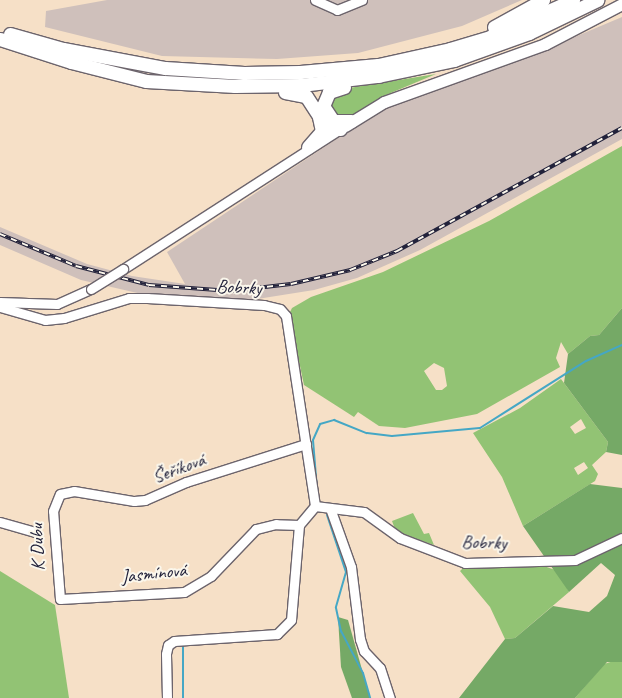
<!DOCTYPE html>
<meta charset="utf-8">
<style>
body{margin:0}
#map{position:relative;width:622px;height:698px;overflow:hidden;background:#f6e0c7;font-family:Caveat,sans-serif}
div>[style]{position:absolute}
.industrial>*{inset:0;background:#cfc0bb}
.green>*{inset:0;background:#92c374}
.forest>*{inset:0;background:#75a966}
.stream>*{height:2px;margin:-1px;padding:0 1px;transform-origin:1px;border-radius:1px;background:#45a7c5}
.roads{filter:drop-shadow(1px 0 #6c646c) drop-shadow(-1px 0 #6c646c) drop-shadow(0 1px #6c646c) drop-shadow(0 -1px #6c646c)}
.minor>*{height:9px;margin:-4.5px;padding:0 4.5px;transform-origin:4.5px;border-radius:4.5px;background:#fff}
.major>*{height:11px;margin:-5.5px;padding:0 5.5px;transform-origin:5.5px;border-radius:5.5px;background:#fff}
.highway>*{height:13px;margin:-6.5px;padding:0 6.5px;transform-origin:6.5px;border-radius:6.5px;background:#fff}
.rail>*{height:3.5px;margin-top:-1.75px;transform-origin:0;background:repeating-linear-gradient(90deg,#fbf7ec 0 6px,#22223b 0 12px);box-sizing:border-box;border-block:1px solid #22223b}
.bridges{filter:drop-shadow(1px 0 #6c646c) drop-shadow(-1px 0 #6c646c) drop-shadow(0 1px #6c646c) drop-shadow(0 -1px #6c646c)}
.minor-bridge>*{height:9px;margin:-4.5px;padding:0 4.5px;transform-origin:4.5px;border-radius:4.5px;background:#fff}
span{translate:-50% -50%;white-space:nowrap;text-align:center;line-height:1.15;-webkit-text-stroke:4px #fbf7ec;paint-order:stroke}
.street-label{font-size:19px;color:#22223b}
</style>
<div id="map">
<div class="industrial">
<i style="clip-path:polygon(107px 0,522px 0,462px 26px,358px 53px,277px 59px,162px 56px,45px 27px,46px 11px)"></i>
<i style="clip-path:polygon(622px 17px,622px 139px,420px 250px,357px 278px,314px 290px,250px 300px,159px 298px,81px 280px,0 245px,0 227px,87px 264px,132px 276px,185px 284px,167px 252px,383px 108px,525px 58px)"></i>
</div>
<div class="green">
<i style="clip-path:polygon(436px 74px,386px 95px,348px 118px,332px 116px,329px 98px,343px 89px)"></i>
<i style="clip-path:polygon(evenodd,622px 146px,622px 308px,599px 335px,590px 336px,568px 354px,561px 342px,556px 358px,560px 367px,477px 414px,405px 428px,379px 426px,358px 412px,354px 417px,304px 385px,289px 314px,292px 308px,311px 297px,383px 272px,489px 221px,622px 146px,434px 363px,444px 368px,447px 386px,442px 390px,436px 390px,424px 371px,434px 363px)"></i>
<i style="clip-path:polygon(evenodd,561px 379px,608px 442px,606px 452px,592px 465px,598px 474px,595px 481px,523px 526px,502px 477px,473px 433px,520px 408px,561px 379px,581px 419px,586px 428px,575px 434px,570px 427px,581px 419px,561px 379px,584px 462px,588px 468px,578px 475px,574px 468px,584px 462px)"></i>
<i style="clip-path:polygon(413px 513px,424px 534px,429px 533px,434px 545px,396px 532px,392px 521px)"></i>
<i style="clip-path:polygon(541px 565px,558px 571px,569px 592px,515px 638px,505px 639px,490px 607px,460px 571px,463px 568px)"></i>
<i style="clip-path:polygon(0 571px,55px 605px,69px 698px,0 698px)"></i>
<i style="clip-path:polygon(617px 660px,622px 662px,622px 698px,575px 698px,604px 664px)"></i>
</div>
<div class="forest">
<i style="clip-path:polygon(622px 308px,622px 455px,606px 452px,608px 442px,564px 383px,568px 354px,590px 336px,599px 335px)"></i>
<i style="clip-path:polygon(590px 484px,622px 488px,622px 662px,607px 662px,575px 698px,459px 698px,505px 639px,515px 638px,553px 606px,589px 612px,607px 596px,615px 575px,601px 563px,569px 592px,523px 526px)"></i>
<i style="clip-path:polygon(338px 617px,348px 620px,370px 698px,352px 698px,341px 667px)"></i>
</div>
<div class="stream">
<i style="left:317px;top:489px;width:49px;rotate:-94.7deg"></i>
<i style="left:313px;top:440px;width:17px;rotate:-66deg"></i>
<i style="left:320px;top:424px;width:15px;rotate:-16deg"></i>
<i style="left:334px;top:420px;width:35px;rotate:22deg"></i>
<i style="left:367px;top:433px;width:25px;rotate:7deg"></i>
<i style="left:392px;top:436px;width:88px;rotate:-5.2deg"></i>
<i style="left:480px;top:428px;width:125px;rotate:-32.3deg"></i>
<i style="left:586px;top:361px;width:39px;rotate:-24deg"></i>
<i style="left:327px;top:515px;width:60px;rotate:71.6deg"></i>
<i style="left:346px;top:572px;width:37px;rotate:106deg"></i>
<i style="left:336px;top:608px;width:24px;rotate:78deg"></i>
<i style="left:341px;top:631px;width:47px;rotate:62.4deg"></i>
<i style="left:363px;top:673px;width:26px;rotate:74deg"></i>
<i style="left:183px;top:644px;width:54px;rotate:90deg"></i>
</div>
<div class="roads">
<div class="minor">
<i style="left:315px;top:0;width:24px;rotate:24deg"></i>
<i style="left:337px;top:10px;width:27px;rotate:-22deg"></i>
<i style="left:123px;top:269px;width:258px;rotate:-32.8deg"></i>
<i style="left:0;top:302px;width:57px;rotate:2deg"></i>
<i style="left:57px;top:304px;width:37px;rotate:-24deg"></i>
<i style="left:0;top:307px;width:47px;rotate:16.1deg"></i>
<i style="left:45px;top:320px;width:19px;rotate:-6deg"></i>
<i style="left:64px;top:318px;width:68px;rotate:-17.1deg"></i>
<i style="left:129px;top:298px;width:18px"></i>
<i style="left:147px;top:298px;width:117px;rotate:3.4deg"></i>
<i style="left:264px;top:305px;width:16px;rotate:14deg"></i>
<i style="left:280px;top:309px;width:9px;rotate:49deg"></i>
<i style="left:286px;top:316px;width:192px;rotate:81.3deg"></i>
<i style="left:315px;top:506px;width:25px;rotate:130deg"></i>
<i style="left:299px;top:525px;width:95px;rotate:94.8deg"></i>
<i style="left:291px;top:620px;width:20px;rotate:135deg"></i>
<i style="left:277px;top:634px;width:103px;rotate:176.1deg"></i>
<i style="left:174px;top:641px;width:7px;rotate:146deg"></i>
<i style="left:168px;top:645px;width:9px;rotate:103deg"></i>
<i style="left:166px;top:654px;width:44px;rotate:88.7deg"></i>
<i style="left:315px;top:506px;width:49px;rotate:7deg"></i>
<i style="left:364px;top:512px;width:44px;rotate:35.8deg"></i>
<i style="left:400px;top:538px;width:70px;rotate:21deg"></i>
<i style="left:465px;top:563px;width:110px;rotate:-1.6deg"></i>
<i style="left:575px;top:560px;width:52px;rotate:-25.1deg"></i>
<i style="left:330px;top:508px;width:63px;rotate:70.4deg"></i>
<i style="left:351px;top:567px;width:73px;rotate:82.9deg"></i>
<i style="left:360px;top:639px;width:13px;rotate:72deg"></i>
<i style="left:364px;top:651px;width:23px;rotate:47deg"></i>
<i style="left:380px;top:668px;width:32px;rotate:72deg"></i>
<i style="left:0;top:522px;width:37px;rotate:16deg"></i>
<i style="left:299px;top:525px;width:23px;rotate:-178deg"></i>
<i style="left:276px;top:524px;width:21px;rotate:166deg"></i>
<i style="left:256px;top:529px;width:65px;rotate:133.8deg"></i>
<i style="left:211px;top:576px;width:31px;rotate:149deg"></i>
<i style="left:184px;top:592px;width:124px;rotate:176.8deg"></i>
<i style="left:60px;top:599px;width:88px;rotate:-94.5deg"></i>
<i style="left:53px;top:511px;width:18px;rotate:-68deg"></i>
<i style="left:60px;top:494px;width:14px;rotate:-12deg"></i>
<i style="left:74px;top:491px;width:61px;rotate:9.5deg"></i>
<i style="left:134px;top:501px;width:11px;rotate:-5deg"></i>
<i style="left:145px;top:500px;width:45px;rotate:-23.7deg"></i>
<i style="left:186px;top:482px;width:126px;rotate:-17.6deg"></i>
</div>
<div class="major">
<i style="left:345px;top:126px;width:46px;rotate:-31.6deg"></i>
<i style="left:384px;top:102px;width:171px;rotate:-19.8deg"></i>
<i style="left:545px;top:44px;width:87px;rotate:-27.5deg"></i>
</div>
<div class="highway">
<i style="left:494px;top:27px;width:56px;rotate:-28.9deg"></i>
<i style="left:10px;top:34px;width:55px;rotate:15.8deg"></i>
<i style="left:63px;top:49px;width:104px;rotate:10.6deg"></i>
<i style="left:165px;top:68px;width:79px;rotate:3.6deg"></i>
<i style="left:244px;top:73px;width:56px;rotate:-1deg"></i>
<i style="left:300px;top:72px;width:78px;rotate:-5.1deg"></i>
<i style="left:378px;top:65px;width:74px;rotate:-12.5deg"></i>
<i style="left:450px;top:49px;width:42px;rotate:-16.7deg"></i>
<i style="left:490px;top:37px;width:91px;rotate:-24deg"></i>
<i style="left:0;top:39px;width:75px;rotate:17.9deg"></i>
<i style="left:71px;top:62px;width:77px;rotate:14.2deg"></i>
<i style="left:146px;top:81px;width:89px;rotate:3.2deg"></i>
<i style="left:235px;top:86px;width:66px;rotate:-0.9deg"></i>
<i style="left:301px;top:85px;width:78px;rotate:-6.7deg"></i>
<i style="left:378px;top:76px;width:78px;rotate:-11.9deg"></i>
<i style="left:454px;top:60px;width:80px;rotate:-19.8deg"></i>
<i style="left:529px;top:33px;width:76px;rotate:-25.9deg"></i>
<i style="left:344px;top:87px;width:16px;rotate:162deg"></i>
<i style="left:329px;top:92px;width:15px;rotate:113deg"></i>
<i style="left:323px;top:106px;width:18px;rotate:56deg"></i>
<i style="left:333px;top:121px;width:18px"></i>
<i style="left:285px;top:92px;width:21px;rotate:11deg"></i>
<i style="left:306px;top:96px;width:33px;rotate:57deg"></i>
<i style="left:324px;top:124px;width:17px;rotate:17deg"></i>
<i style="left:308px;top:147px;width:21px;rotate:-49deg"></i>
<i style="left:322px;top:131px;width:14px;rotate:-102deg"></i>
</div>
</div>
<div class="rail">
<i style="left:0;top:234px;width:82px;rotate:22.8deg"></i>
<i style="left:76px;top:266px;width:75px;rotate:14.6deg"></i>
<i style="left:149px;top:285px;width:82px;rotate:4.2deg"></i>
<i style="left:231px;top:291px;width:60px;rotate:-6.7deg"></i>
<i style="left:291px;top:284px;width:61px;rotate:-13.3deg"></i>
<i style="left:350px;top:270px;width:51px;rotate:-22deg"></i>
<i style="left:397px;top:251px;width:256px;rotate:-28.7deg"></i>
</div>
<div class="bridges">
<div class="minor-bridge">
<i style="left:91px;top:289px;width:38px;rotate:-32deg"></i>
</div>
</div>
<div class="street-label">
<span style="left:239px;top:288px;rotate:3deg">Bobrky</span>
<span style="left:179px;top:469px;rotate:-20deg">Šeříková</span>
<span style="left:484px;top:543px;rotate:2deg">Bobrky</span>
<span style="left:38px;top:547px;rotate:-92deg">K Dubu</span>
<span style="left:154px;top:574px;rotate:-6deg">Jasmínová</span>
</div>
</div>
